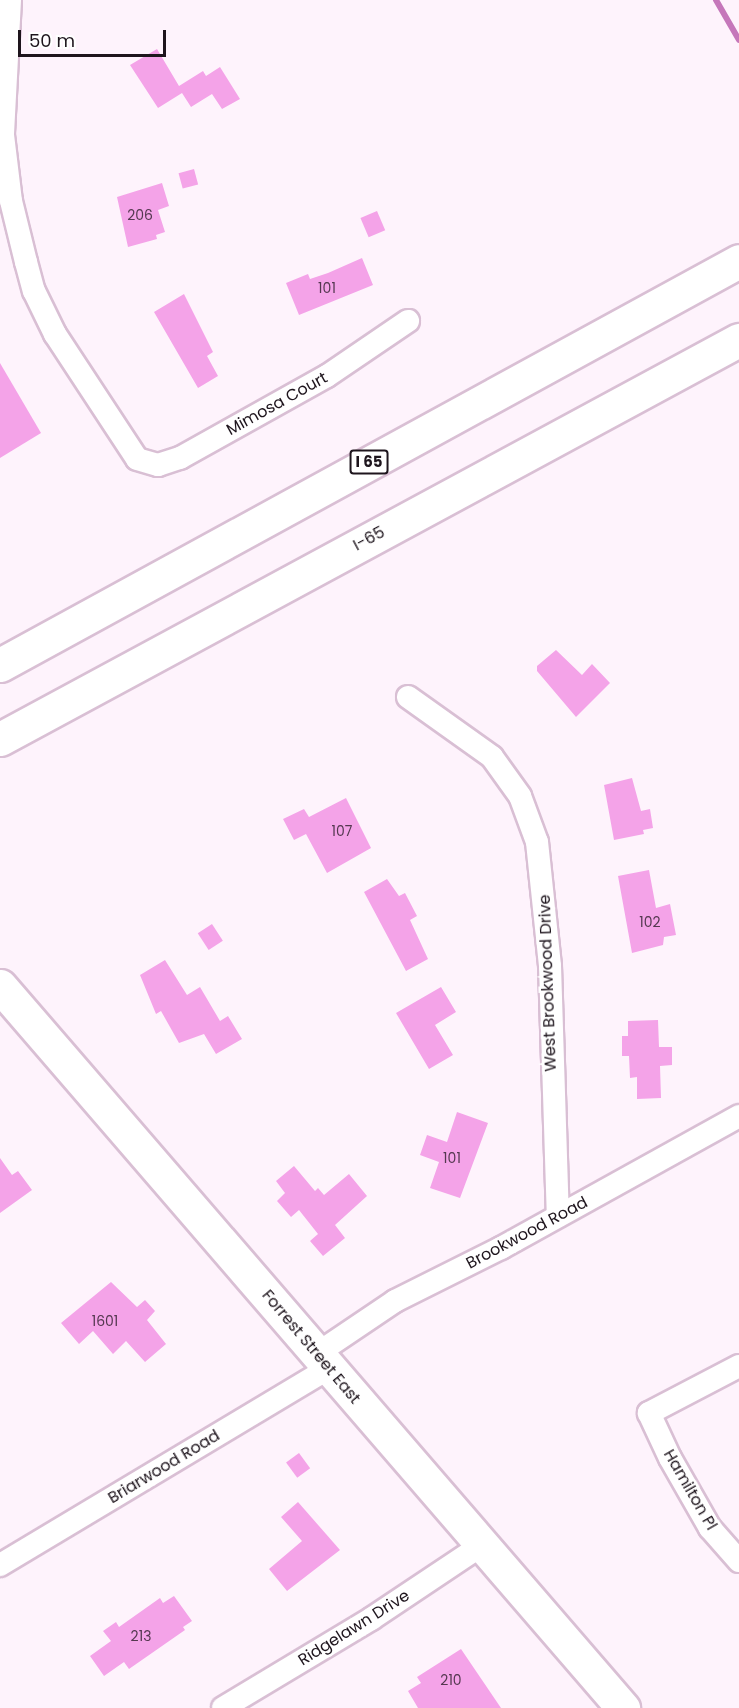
<!DOCTYPE html>
<style>
body{margin:0}
#map{position:relative;width:739px;height:1708px;overflow:hidden;background:#fef3fc;font-family:Poppins,sans-serif}
div>[style]{position:absolute}
.stream>*{height:6px;margin:-3px;padding:0 3px;transform-origin:3px;border-radius:3px;background:#c577ba}
.building>*{inset:0;background:#f4a3e8;transform-origin:0 0}
.roads{filter:drop-shadow(2px 0 #d9bfd4) drop-shadow(-2px 0 #d9bfd4) drop-shadow(0 2px #d9bfd4) drop-shadow(0 -2px #d9bfd4)}
.street>*{height:22px;margin:-11px;padding:0 11px;transform-origin:11px;border-radius:11px;background:#fff}
.secondary>*{height:33px;margin:-16.5px;padding:0 16.5px;transform-origin:16.5px;border-radius:16.5px;background:#fff}
.highway>*{height:33px;margin:-16.5px;padding:0 16.5px;transform-origin:16.5px;border-radius:16.5px;background:#fff}
span{translate:-50% -50%;white-space:nowrap;text-align:center;line-height:1.15;-webkit-text-stroke:5px #fff;paint-order:stroke}
.number-label{font-size:14px;color:#543850}
.number-label span{-webkit-text-stroke-width:0}
.shield-label span{padding:2px 4px;background:#fff;border:2px solid;border-radius:4px;-webkit-text-stroke-width:0}
.shield-label{font-size:15px;color:#1e151d;font-weight:700}
.street-label{font-size:16px;color:#1e151d}
.scale{position:absolute;left:18px;top:30px;width:148px;height:27px;box-sizing:border-box;border:3px solid #1e151d;border-top:0;padding-left:8px;font-size:18px;line-height:21px;white-space:nowrap;color:#1e151d;-webkit-text-stroke:4px #fff;paint-order:stroke}
</style>
<div id="map">
<div class="stream">
<i style="left:716px;top:0;width:46px;rotate:60.1deg"></i>
</div>
<div class="building">
<i style="clip-path:polygon(157px 49px,179px 86px,203px 71px,206px 76px,220px 67px,240px 99px,222px 109px,212px 94px,191px 107px,182px 93px,158px 108px,130px 65px)"></i>
<i style="left:194px;top:169px;width:16px;height:16px;rotate:75deg"></i>
<i style="clip-path:polygon(162px 183px,169px 206px,158px 210px,165px 232px,156px 235px,157px 239px,128px 247px,117px 197px)"></i>
<i style="left:377px;top:211px;width:21px;height:18px;rotate:67deg"></i>
<i style="clip-path:polygon(362px 258px,373px 285px,299px 315px,286px 283px,308px 274px,310px 279px,328px 273px)"></i>
<i style="clip-path:polygon(184px 294px,213px 352px,207px 356px,218px 376px,198px 388px,154px 312px)"></i>
<i style="clip-path:polygon(0 363px,41px 433px,0 458px)"></i>
<i style="clip-path:polygon(556px 650px,582px 675px,592px 664px,610px 683px,576px 717px,537px 671px,537px 666px)"></i>
<i style="clip-path:polygon(632px 778px,641px 811px,650px 809px,653px 828px,643px 830px,644px 834px,614px 840px,604px 785px)"></i>
<i style="clip-path:polygon(346px 798px,371px 848px,327px 873px,306px 834px,294px 840px,283px 819px,304px 809px,309px 817px)"></i>
<i style="clip-path:polygon(649px 870px,656px 908px,670px 904px,676px 935px,664px 937px,663px 945px,632px 953px,618px 876px)"></i>
<i style="clip-path:polygon(387px 879px,399px 896px,405px 893px,417px 916px,410px 920px,428px 959px,406px 971px,364px 892px)"></i>
<i style="left:212px;top:924px;width:20px;height:17px;rotate:57deg"></i>
<i style="clip-path:polygon(165px 960px,187px 995px,200px 987px,220px 1021px,228px 1016px,242px 1039px,216px 1054px,204px 1034px,179px 1043px,161px 1011px,156px 1014px,140px 975px)"></i>
<i style="clip-path:polygon(441px 987px,456px 1012px,435px 1025px,453px 1055px,429px 1069px,396px 1013px)"></i>
<i style="clip-path:polygon(658px 1020px,659px 1047px,672px 1047px,672px 1065px,660px 1066px,661px 1098px,637px 1099px,637px 1077px,630px 1078px,629px 1056px,622px 1056px,622px 1036px,628px 1036px,628px 1021px)"></i>
<i style="clip-path:polygon(457px 1112px,488px 1123px,460px 1198px,430px 1188px,439px 1162px,420px 1155px,427px 1135px,447px 1142px)"></i>
<i style="clip-path:polygon(0 1158px,12px 1175px,18px 1171px,32px 1190px,0 1213px)"></i>
<i style="clip-path:polygon(294px 1166px,315px 1191px,318px 1188px,324px 1195px,349px 1174px,367px 1196px,335px 1225px,345px 1238px,323px 1256px,310px 1241px,318px 1234px,299px 1210px,291px 1217px,277px 1201px,285px 1193px,276px 1181px)"></i>
<i style="clip-path:polygon(111px 1282px,137px 1307px,145px 1300px,155px 1311px,147px 1320px,166px 1344px,145px 1362px,126px 1341px,113px 1354px,93px 1331px,79px 1344px,61px 1323px)"></i>
<i style="left:299px;top:1453px;width:19px;height:16px;rotate:54deg"></i>
<i style="clip-path:polygon(298px 1502px,340px 1550px,287px 1591px,269px 1569px,302px 1541px,281px 1517px)"></i>
<i style="clip-path:polygon(174px 1596px,192px 1621px,183px 1627px,185px 1630px,129px 1669px,124px 1662px,104px 1676px,90px 1656px,111px 1641px,103px 1631px,116px 1622px,119px 1627px,160px 1598px,163px 1603px)"></i>
<i style="clip-path:polygon(461px 1649px,501px 1708px,418px 1708px,408px 1691px,421px 1683px,417px 1677px)"></i>
</div>
<div class="roads">
<div class="street">
<i style="left:10px;top:0;width:135px;rotate:93deg"></i>
<i style="left:3px;top:135px;width:66px;rotate:83.1deg"></i>
<i style="left:11px;top:201px;width:63px;rotate:76.2deg"></i>
<i style="left:26px;top:262px;width:30px;rotate:75deg"></i>
<i style="left:34px;top:291px;width:48px;rotate:64deg"></i>
<i style="left:55px;top:334px;width:149px;rotate:56.7deg"></i>
<i style="left:137px;top:459px;width:22px;rotate:16deg"></i>
<i style="left:158px;top:465px;width:23px;rotate:-18deg"></i>
<i style="left:180px;top:458px;width:168px;rotate:-29.2deg"></i>
<i style="left:327px;top:376px;width:98px;rotate:-34.2deg"></i>
<i style="left:408px;top:697px;width:103px;rotate:35.5deg"></i>
<i style="left:492px;top:757px;width:48px;rotate:54.3deg"></i>
<i style="left:520px;top:796px;width:49px;rotate:69.7deg"></i>
<i style="left:537px;top:842px;width:125px;rotate:84deg"></i>
<i style="left:550px;top:966px;width:250px;rotate:88.2deg"></i>
<i style="left:318px;top:1353px;width:93px;rotate:-34deg"></i>
<i style="left:395px;top:1301px;width:119px;rotate:-26.6deg"></i>
<i style="left:501px;top:1248px;width:272px;rotate:-29deg"></i>
<i style="left:739px;top:1366px;width:102px;rotate:152.4deg"></i>
<i style="left:649px;top:1413px;width:50px;rotate:65deg"></i>
<i style="left:670px;top:1458px;width:81px;rotate:60.3deg"></i>
<i style="left:710px;top:1528px;width:44px;rotate:48.7deg"></i>
<i style="left:0;top:1565px;width:382px;rotate:-30.9deg"></i>
<i style="left:223px;top:1708px;width:173px;rotate:-31deg"></i>
<i style="left:371px;top:1619px;width:133px;rotate:-33.7deg"></i>
</div>
<div class="secondary">
<i style="left:0;top:986px;width:954px;rotate:49.21deg"></i>
</div>
<div class="highway">
<i style="left:0;top:665px;width:842px;rotate:-28.66deg"></i>
<i style="left:0;top:739px;width:840px;rotate:-28.37deg"></i>
</div>
</div>
<div class="number-label">
<span style="left:140px;top:215px">206</span>
<span style="left:327px;top:288px">101</span>
<span style="left:342px;top:831px">107</span>
<span style="left:650px;top:922px">102</span>
<span style="left:452px;top:1158px">101</span>
<span style="left:105px;top:1321px">1601</span>
<span style="left:141px;top:1636px">213</span>
<span style="left:451px;top:1680px">210</span>
</div>
<div class="shield-label">
<span style="left:369px;top:462px">I 65</span>
</div>
<div class="street-label">
<span style="left:277px;top:404px;rotate:-29deg">Mimosa Court</span>
<span style="left:369px;top:539px;rotate:-28deg">I-65</span>
<span style="left:548px;top:983px;rotate:-92deg">West Brookwood Drive</span>
<span style="left:527px;top:1233px;rotate:-28deg">Brookwood Road</span>
<span style="left:311px;top:1347px;rotate:50deg">Forrest Street East</span>
<span style="left:164px;top:1467px;rotate:-31deg">Briarwood Road</span>
<span style="left:690px;top:1490px;rotate:60deg">Hamilton Pl</span>
<span style="left:354px;top:1628px;rotate:-32deg">Ridgelawn Drive</span>
</div>
<div class="scale">50 m</div>
</div>
